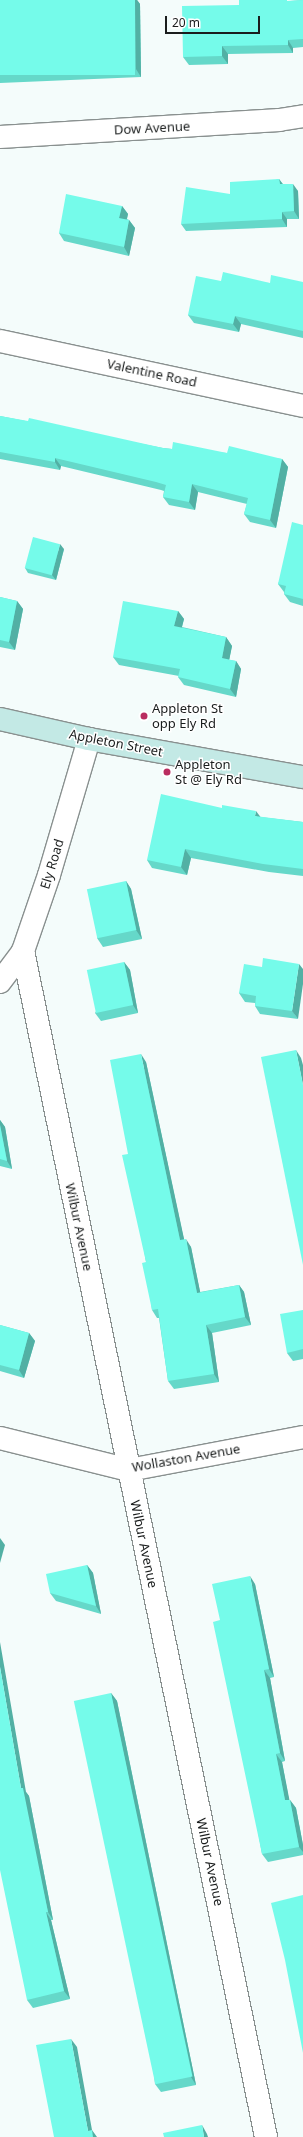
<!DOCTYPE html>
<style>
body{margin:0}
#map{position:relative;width:303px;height:2137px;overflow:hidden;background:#f4fcfb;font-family:"Noto Sans",sans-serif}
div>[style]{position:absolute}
.roads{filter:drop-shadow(1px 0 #89908f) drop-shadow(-1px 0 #89908f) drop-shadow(0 1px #89908f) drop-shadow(0 -1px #89908f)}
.street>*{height:22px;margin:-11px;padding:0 11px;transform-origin:11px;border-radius:11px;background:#fff}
.secondary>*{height:22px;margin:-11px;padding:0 11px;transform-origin:11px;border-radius:11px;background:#c3e9e5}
.wall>*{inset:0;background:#65d8c9}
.shaded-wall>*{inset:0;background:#52b0a4}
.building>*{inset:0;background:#75fbea;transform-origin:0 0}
.dots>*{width:11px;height:11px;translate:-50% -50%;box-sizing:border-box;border:2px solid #fff;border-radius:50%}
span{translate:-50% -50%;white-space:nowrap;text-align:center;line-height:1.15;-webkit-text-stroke:3px #fff;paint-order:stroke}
.street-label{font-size:13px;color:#1a1d1d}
.poi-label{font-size:13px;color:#1a1d1d}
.left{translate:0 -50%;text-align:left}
.scale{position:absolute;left:165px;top:16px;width:95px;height:18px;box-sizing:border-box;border:2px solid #1a1d1d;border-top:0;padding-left:5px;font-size:12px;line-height:14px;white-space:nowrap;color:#1a1d1d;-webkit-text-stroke:3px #fff;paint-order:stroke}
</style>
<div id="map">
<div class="roads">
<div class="street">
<i style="left:0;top:137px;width:280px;rotate:-3.5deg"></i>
<i style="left:279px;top:120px;width:24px;rotate:-9deg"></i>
<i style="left:0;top:341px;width:310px;rotate:12.1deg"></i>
<i style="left:23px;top:951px;width:1211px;rotate:78.42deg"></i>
<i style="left:0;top:982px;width:39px;rotate:-53deg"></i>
<i style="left:23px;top:951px;width:80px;rotate:-71.1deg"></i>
<i style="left:49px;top:875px;width:142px;rotate:-73.6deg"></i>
<i style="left:0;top:1438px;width:133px;rotate:13.9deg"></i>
<i style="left:129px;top:1470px;width:177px;rotate:-10.7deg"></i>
</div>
<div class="secondary">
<i style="left:0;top:719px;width:91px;rotate:12.7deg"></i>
<i style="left:89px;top:739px;width:217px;rotate:10.1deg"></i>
</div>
</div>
<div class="wall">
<i style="clip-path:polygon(0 0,137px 0,140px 4px,141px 77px,0 83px)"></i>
<i style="clip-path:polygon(303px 0,303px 47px,293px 48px,293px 53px,228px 54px,228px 64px,189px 65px,183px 57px,239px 5px)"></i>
<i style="clip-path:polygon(279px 179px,283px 184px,298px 191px,299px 219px,287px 219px,287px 227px,186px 231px,181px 224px,230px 194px)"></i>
<i style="clip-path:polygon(122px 206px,128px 214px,127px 219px,129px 220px,135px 228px,129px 256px,64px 241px,59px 233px)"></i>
<i style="clip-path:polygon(221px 281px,270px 283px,303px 282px,303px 338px,241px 324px,239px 332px,194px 323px,188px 315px)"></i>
<i style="clip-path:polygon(0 416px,163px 448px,172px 449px,227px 453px,282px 459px,288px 467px,276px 528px,250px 522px,244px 514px,247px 504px,198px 492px,195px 510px,169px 505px,163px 497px,164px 491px,161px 490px,61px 466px,60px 470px,0 459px)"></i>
<i style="clip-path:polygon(303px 525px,303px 606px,290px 602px,284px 594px,284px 592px,278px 584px)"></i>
<i style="clip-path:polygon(64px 549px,56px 580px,28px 573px,25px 568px)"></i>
<i style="clip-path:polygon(0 597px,17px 601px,23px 609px,15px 650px,0 647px)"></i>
<i style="clip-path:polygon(178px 611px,184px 619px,182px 627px,226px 637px,232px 646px,229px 660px,236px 661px,241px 669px,236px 697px,184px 685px,178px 677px,179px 676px,119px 665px,113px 657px)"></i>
<i style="clip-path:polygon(260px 817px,303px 822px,303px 876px,269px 872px,191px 858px,187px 875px,152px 868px,147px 860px)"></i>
<i style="clip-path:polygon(126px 881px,131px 889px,142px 939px,103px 947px,97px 938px)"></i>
<i style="clip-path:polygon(124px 962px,130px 970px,138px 1013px,101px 1021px,95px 1013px)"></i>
<i style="clip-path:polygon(262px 967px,298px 1019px,260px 1014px,255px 1006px,255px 1003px,245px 1002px,239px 993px)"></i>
<i style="clip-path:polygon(146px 1062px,184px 1240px,191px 1247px,200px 1292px,239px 1285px,244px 1292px,251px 1325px,212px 1333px,219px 1382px,174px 1389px,168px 1381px,159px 1318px,157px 1318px,152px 1310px,146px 1262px,128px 1154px)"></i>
<i style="clip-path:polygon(0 1120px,5px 1127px,12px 1169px,0 1166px)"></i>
<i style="clip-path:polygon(303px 1310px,303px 1359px,293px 1361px,287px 1353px)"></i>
<i style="clip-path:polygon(0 1325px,29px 1333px,35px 1341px,24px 1378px,0 1371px)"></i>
<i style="clip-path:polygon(87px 1565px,93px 1573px,101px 1614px,56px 1601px,50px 1593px)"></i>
<i style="clip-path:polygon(255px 1584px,274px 1677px,270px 1678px,285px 1761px,282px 1762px,289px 1800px,290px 1800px,296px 1808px,303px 1845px,303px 1855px,268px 1862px,262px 1854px,220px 1620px)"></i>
<i style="clip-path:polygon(111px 1693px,117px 1701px,196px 2085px,161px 2092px,155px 2084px)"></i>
<i style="clip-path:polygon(26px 1792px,29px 1796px,53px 1920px,51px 1920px,70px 1999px,33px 2008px,27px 2000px)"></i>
</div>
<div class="shaded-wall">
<i style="clip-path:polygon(135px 0,137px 0,140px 4px,141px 77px,136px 69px)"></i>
<i style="clip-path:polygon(288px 40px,293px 48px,293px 53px,288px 45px)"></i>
<i style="clip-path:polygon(222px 46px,228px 54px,228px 64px,222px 56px)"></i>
<i style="clip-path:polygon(279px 179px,284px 186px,280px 184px)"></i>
<i style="clip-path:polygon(293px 184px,298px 191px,299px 219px,294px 211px)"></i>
<i style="clip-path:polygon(122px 206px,128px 214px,125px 226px,119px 218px)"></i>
<i style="clip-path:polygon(282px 212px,287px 219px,287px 227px,282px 219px)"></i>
<i style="clip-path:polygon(129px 220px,135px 228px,129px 256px,124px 247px)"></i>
<i style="clip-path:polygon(235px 316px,241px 324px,239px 332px,233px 324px)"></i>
<i style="clip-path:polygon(55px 458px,61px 466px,60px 470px,55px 462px)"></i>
<i style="clip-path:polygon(282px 459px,288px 467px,276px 528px,270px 520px)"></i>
<i style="clip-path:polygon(192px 484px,198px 492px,195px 510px,189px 502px)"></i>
<i style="clip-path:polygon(60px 544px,64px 549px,56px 580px,52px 575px)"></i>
<i style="clip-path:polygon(17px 601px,23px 609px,15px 650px,9px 642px)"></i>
<i style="clip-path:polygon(178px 611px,184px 619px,180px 634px,174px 626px)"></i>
<i style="clip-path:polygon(226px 637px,232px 646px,228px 666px,222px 658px)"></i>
<i style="clip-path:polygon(236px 661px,241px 669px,236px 697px,230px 689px)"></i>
<i style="clip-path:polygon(256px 811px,262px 819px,255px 816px)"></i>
<i style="clip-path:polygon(185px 849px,191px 858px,187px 875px,181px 867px)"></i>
<i style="clip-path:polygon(126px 881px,131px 889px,142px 939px,136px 930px)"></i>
<i style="clip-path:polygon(124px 962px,130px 970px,138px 1013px,133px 1005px)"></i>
<i style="clip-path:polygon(299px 964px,303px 969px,303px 984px,298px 1019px,292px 1011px)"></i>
<i style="clip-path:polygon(296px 1050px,301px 1058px,303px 1065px,303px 1085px)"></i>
<i style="clip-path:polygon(141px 1054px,146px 1062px,186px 1248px,180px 1240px)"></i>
<i style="clip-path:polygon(0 1120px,5px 1127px,12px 1169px,7px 1161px,0 1125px)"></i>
<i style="clip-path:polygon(186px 1239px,191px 1247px,202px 1301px,197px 1293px)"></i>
<i style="clip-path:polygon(239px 1285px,244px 1292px,251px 1325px,245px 1317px)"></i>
<i style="clip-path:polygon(206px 1325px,212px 1333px,219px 1382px,214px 1374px)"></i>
<i style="clip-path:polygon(29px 1333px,35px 1341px,24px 1378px,19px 1370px)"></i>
<i style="clip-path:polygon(0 1538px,5px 1545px,0 1563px)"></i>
<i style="clip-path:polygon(87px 1565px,93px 1573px,101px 1614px,96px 1606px)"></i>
<i style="clip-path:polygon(250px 1576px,255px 1584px,274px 1677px,269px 1669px)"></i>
<i style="clip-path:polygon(0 1642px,26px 1792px,29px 1796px,53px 1920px,48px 1912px,21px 1788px,0 1667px)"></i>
<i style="clip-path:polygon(264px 1670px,270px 1678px,285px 1761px,280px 1753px)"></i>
<i style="clip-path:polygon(111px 1693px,117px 1701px,196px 2085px,191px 2077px)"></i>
<i style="clip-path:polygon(276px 1754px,282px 1762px,291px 1808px,285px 1800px)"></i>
<i style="clip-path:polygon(290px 1800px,296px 1808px,303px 1845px,303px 1852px,299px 1847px)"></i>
<i style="clip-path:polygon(46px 1912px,51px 1920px,70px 1999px,64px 1991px)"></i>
<i style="clip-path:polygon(71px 2039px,77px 2047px,92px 2130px,97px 2137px,92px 2137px,88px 2131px)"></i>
<i style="clip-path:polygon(202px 2125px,207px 2134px,208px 2137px,204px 2137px)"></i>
</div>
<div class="building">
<i style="left:0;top:0;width:135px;height:75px"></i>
<i style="clip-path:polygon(239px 0,287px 0,287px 1px,303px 0,303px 39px,288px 40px,288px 45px,222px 46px,222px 56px,183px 57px,182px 6px,239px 5px)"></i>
<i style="clip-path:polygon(279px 179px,280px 184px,293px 184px,294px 211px,282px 212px,282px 219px,181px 224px,186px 187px,230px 194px,230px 182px)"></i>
<i style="clip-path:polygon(66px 194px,122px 206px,119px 218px,129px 220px,124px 247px,59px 233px)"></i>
<i style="clip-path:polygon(223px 272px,270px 283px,271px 275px,303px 282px,303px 331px,235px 316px,233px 324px,188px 315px,196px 276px,221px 281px)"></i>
<i style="clip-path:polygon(0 416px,28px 421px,29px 418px,163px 448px,172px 449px,173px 442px,227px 453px,229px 446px,282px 459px,270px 520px,244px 514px,248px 498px,192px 484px,189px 502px,163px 497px,166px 485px,156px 482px,55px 458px,55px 462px,0 452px)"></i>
<i style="clip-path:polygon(292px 522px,303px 525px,303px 599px,284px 594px,286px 586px,278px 584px)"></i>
<i style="left:33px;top:537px;width:28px;height:32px;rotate:15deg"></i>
<i style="clip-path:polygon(0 597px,17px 601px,9px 642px,0 640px)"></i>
<i style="clip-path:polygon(123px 601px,178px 611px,174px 626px,226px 637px,222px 658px,236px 661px,230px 689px,178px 677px,180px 669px,113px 657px)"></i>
<i style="clip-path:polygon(161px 794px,222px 808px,222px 805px,256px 811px,255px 816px,303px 822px,303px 869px,263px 864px,185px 849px,181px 867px,147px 860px)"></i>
<i style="left:126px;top:881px;width:50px;height:40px;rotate:78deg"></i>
<i style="clip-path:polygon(263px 958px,299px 964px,292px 1011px,255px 1006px,256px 996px,239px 993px,244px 964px,262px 967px)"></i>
<i style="left:124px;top:962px;width:44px;height:38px;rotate:78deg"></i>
<i style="clip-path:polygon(296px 1050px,303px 1085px,303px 1265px,261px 1057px)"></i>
<i style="clip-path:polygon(141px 1054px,180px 1240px,186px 1239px,197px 1293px,239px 1285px,245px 1317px,206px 1325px,214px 1374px,168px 1381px,158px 1309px,152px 1310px,142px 1263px,146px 1262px,122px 1155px,128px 1154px,110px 1060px)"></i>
<i style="clip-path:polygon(0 1125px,7px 1161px,0 1159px)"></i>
<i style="clip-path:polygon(303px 1310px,303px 1349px,287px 1353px,280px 1314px)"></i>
<i style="clip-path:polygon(0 1325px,29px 1333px,19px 1370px,0 1365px)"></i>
<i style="clip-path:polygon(87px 1565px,96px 1606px,50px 1593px,46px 1574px)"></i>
<i style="clip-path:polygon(250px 1576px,269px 1669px,264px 1670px,280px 1753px,276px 1754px,285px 1800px,290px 1800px,299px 1847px,262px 1854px,213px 1622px,220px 1620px,212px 1584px)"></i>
<i style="clip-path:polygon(0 1667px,21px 1788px,23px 1788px,48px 1912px,46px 1912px,64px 1991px,27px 2000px,0 1870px)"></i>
<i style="left:111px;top:1693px;width:392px;height:38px;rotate:78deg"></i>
<i style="clip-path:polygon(303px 1895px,303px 2053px,285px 1960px,271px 1903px)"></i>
<i style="clip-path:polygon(71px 2039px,88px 2131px,92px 2130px,93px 2137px,54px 2137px,36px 2045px)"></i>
<i style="clip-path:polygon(202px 2125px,204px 2137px,164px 2137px,163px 2133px)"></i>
</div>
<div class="dots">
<i style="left:144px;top:716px;background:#ba2d60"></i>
<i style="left:167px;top:772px;background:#ba2d60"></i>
</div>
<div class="street-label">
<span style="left:152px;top:128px;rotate:-3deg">Dow Avenue</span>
<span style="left:152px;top:373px;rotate:12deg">Valentine Road</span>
<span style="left:116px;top:743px;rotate:11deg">Appleton Street</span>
<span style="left:52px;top:864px;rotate:-73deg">Ely Road</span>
<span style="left:79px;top:1227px;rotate:78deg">Wilbur Avenue</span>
<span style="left:186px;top:1458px;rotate:-10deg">Wollaston Avenue</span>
<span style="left:144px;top:1544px;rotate:78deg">Wilbur Avenue</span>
<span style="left:210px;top:1862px;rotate:78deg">Wilbur Avenue</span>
</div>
<div class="poi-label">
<span class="left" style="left:152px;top:716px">Appleton St<br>opp Ely Rd</span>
<span class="left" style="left:175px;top:772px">Appleton<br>St @ Ely Rd</span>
</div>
<div class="scale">20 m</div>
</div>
